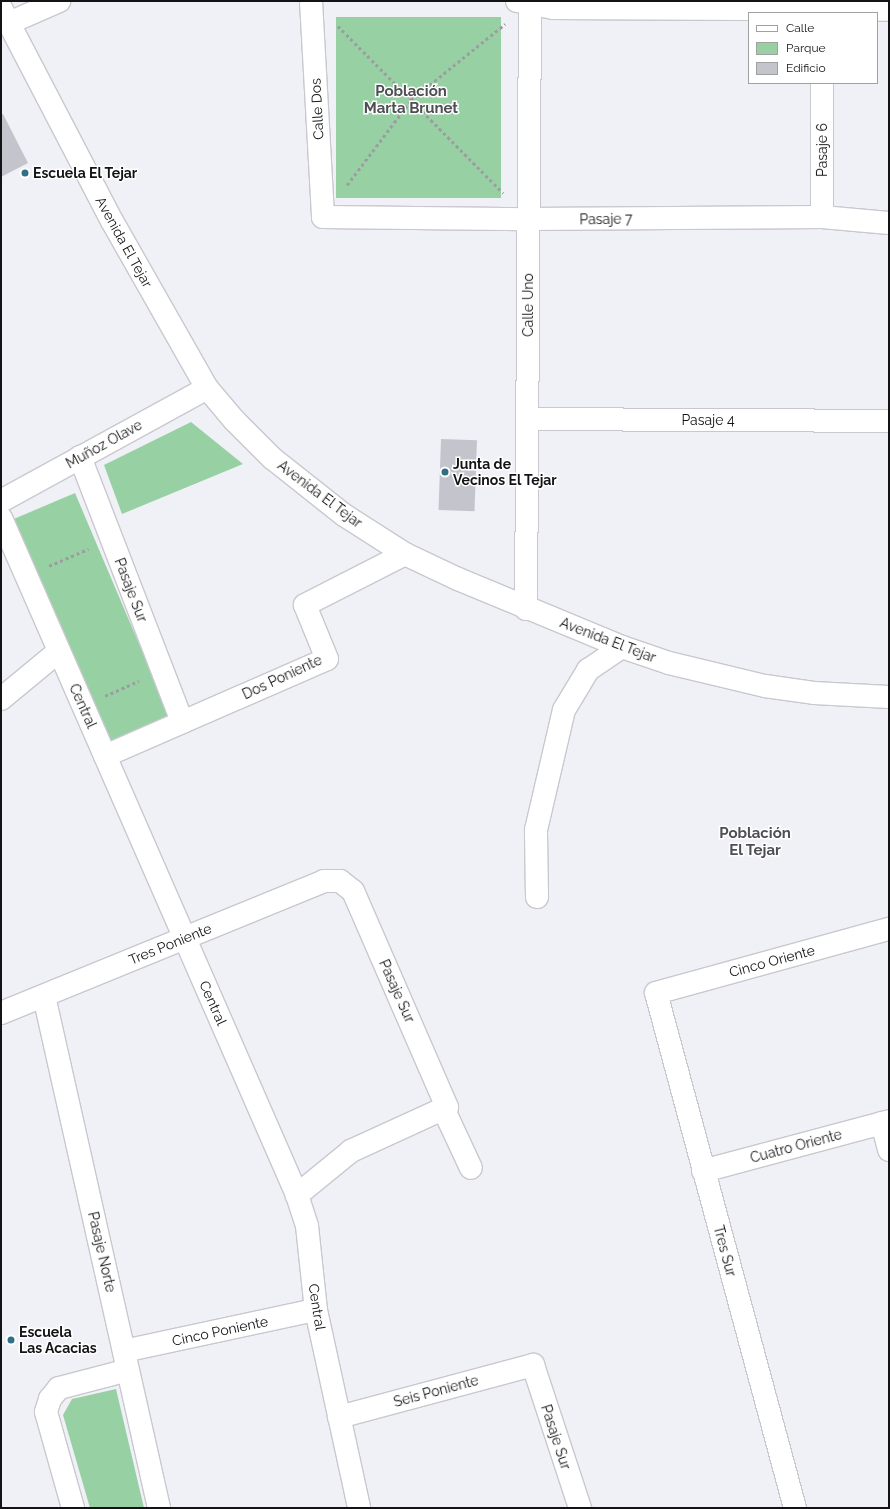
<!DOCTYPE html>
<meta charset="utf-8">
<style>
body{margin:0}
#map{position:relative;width:890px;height:1509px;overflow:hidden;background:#f0f0f7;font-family:Raleway,sans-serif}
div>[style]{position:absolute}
.green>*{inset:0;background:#97d1a3;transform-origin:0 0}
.building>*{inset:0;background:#c4c4cc;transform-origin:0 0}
.path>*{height:2.5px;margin-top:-1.25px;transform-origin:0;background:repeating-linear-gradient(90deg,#9c9ca1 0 3px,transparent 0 6px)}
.roads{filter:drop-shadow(1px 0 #c9c8cf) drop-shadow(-1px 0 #c9c8cf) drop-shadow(0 1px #c9c8cf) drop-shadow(0 -1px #c9c8cf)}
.minor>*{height:22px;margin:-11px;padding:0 11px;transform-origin:11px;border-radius:11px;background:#fff}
.dots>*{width:11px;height:11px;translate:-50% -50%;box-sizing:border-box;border:2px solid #fff;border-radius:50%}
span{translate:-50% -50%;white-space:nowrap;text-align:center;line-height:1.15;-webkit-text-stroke:3px #fff;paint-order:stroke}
.street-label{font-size:14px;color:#131315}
.poi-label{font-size:14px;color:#131315;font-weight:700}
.left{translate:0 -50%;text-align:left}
.neighbourhood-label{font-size:15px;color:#4f4e54;font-weight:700}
.frame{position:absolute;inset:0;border:2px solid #131315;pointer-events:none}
.legend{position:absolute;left:748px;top:12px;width:130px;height:72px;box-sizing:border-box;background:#fff;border:1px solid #a1a1a1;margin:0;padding:5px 7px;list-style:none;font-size:12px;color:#131315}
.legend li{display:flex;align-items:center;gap:8px;height:20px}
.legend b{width:20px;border:1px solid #a1a1a1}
</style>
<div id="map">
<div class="green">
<i style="left:336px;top:17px;width:165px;height:181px"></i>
<i style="clip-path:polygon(191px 422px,243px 464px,122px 514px,104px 465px)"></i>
<i style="left:75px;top:493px;width:258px;height:69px;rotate:67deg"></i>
<i style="clip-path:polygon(116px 1389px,144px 1508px,90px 1508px,63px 1415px,72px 1399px)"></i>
</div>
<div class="building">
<i style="clip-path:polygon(3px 114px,28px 163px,1px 177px,1px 115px)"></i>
<i style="left:441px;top:439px;width:36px;height:71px;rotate:2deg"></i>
</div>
<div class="path">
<i style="left:338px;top:26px;width:235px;rotate:45.3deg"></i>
<i style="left:347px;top:185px;width:106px;rotate:-53deg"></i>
<i style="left:411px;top:100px;width:121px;rotate:-39deg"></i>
<i style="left:49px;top:566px;width:43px;rotate:-23.6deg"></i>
<i style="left:105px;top:696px;width:37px;rotate:-24deg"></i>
</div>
<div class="roads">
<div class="minor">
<i style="left:311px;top:1px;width:216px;rotate:86.8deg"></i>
<i style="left:323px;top:217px;width:205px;rotate:0.6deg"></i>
<i style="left:528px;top:219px;width:294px;rotate:-0.4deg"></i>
<i style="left:822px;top:217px;width:67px;rotate:5.1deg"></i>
<i style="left:517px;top:1px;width:37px;rotate:11deg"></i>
<i style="left:553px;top:8px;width:336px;rotate:0.3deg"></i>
<i style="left:1px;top:8px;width:240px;rotate:62.5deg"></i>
<i style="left:112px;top:221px;width:192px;rotate:60.4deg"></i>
<i style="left:207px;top:388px;width:42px;rotate:49.8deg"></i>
<i style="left:234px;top:420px;width:54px;rotate:45deg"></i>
<i style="left:272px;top:458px;width:92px;rotate:38.4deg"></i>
<i style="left:344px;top:515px;width:72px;rotate:32.6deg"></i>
<i style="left:405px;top:554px;width:59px;rotate:25.3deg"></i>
<i style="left:458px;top:579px;width:178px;rotate:22.5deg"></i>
<i style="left:622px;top:647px;width:50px;rotate:18.8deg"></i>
<i style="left:669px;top:663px;width:99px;rotate:13.5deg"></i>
<i style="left:765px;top:686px;width:49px;rotate:8.1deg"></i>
<i style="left:814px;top:693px;width:75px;rotate:3.1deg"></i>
<i style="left:9px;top:23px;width:55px;rotate:-23.7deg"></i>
<i style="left:822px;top:217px;width:134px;rotate:-90deg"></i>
<i style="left:527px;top:419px;width:362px;rotate:0.3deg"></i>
<i style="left:80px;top:457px;width:284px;rotate:68.9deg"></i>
<i style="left:1px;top:501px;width:235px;rotate:-28.7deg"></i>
<i style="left:1px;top:518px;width:739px;rotate:66.38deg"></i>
<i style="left:297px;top:1195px;width:33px;rotate:72deg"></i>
<i style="left:307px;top:1226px;width:84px;rotate:83.9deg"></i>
<i style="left:316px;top:1310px;width:203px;rotate:77.7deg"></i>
<i style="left:526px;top:609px;width:608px;rotate:-89.62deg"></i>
<i style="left:1px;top:699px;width:75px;rotate:-39.6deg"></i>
<i style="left:105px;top:756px;width:242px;rotate:-23.6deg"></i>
<i style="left:327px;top:659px;width:58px;rotate:-112.2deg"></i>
<i style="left:305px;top:605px;width:112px;rotate:-27deg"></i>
<i style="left:537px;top:897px;width:67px;rotate:-90.9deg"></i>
<i style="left:536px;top:830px;width:123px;rotate:-76.9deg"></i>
<i style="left:564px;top:710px;width:47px;rotate:-59deg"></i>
<i style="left:588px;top:670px;width:41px;rotate:-34.1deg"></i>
<i style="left:44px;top:996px;width:525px;rotate:77.34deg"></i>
<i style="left:1px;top:1013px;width:349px;rotate:-22.2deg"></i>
<i style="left:324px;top:881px;width:16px"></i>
<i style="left:340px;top:881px;width:16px;rotate:38deg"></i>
<i style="left:353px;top:891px;width:236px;rotate:66.5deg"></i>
<i style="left:447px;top:1107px;width:106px;rotate:155.4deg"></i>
<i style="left:351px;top:1151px;width:70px;rotate:140.8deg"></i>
<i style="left:443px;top:1108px;width:66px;rotate:65deg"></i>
<i style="left:882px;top:1123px;width:28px;rotate:75deg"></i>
<i style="left:703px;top:1171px;width:193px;rotate:-15deg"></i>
<i style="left:124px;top:1351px;width:196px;rotate:-12.1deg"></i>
<i style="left:339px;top:1417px;width:201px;rotate:-15deg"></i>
<i style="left:533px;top:1365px;width:151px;rotate:71.8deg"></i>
<i style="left:73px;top:1508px;width:100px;rotate:-105.7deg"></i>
<i style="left:46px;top:1412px;width:14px;rotate:-73deg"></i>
<i style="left:50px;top:1399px;width:14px;rotate:-51deg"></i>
<i style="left:59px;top:1388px;width:71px;rotate:-14.6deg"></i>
<i style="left:795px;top:1508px;width:533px;rotate:-105.1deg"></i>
<i style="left:656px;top:993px;width:242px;rotate:-15.4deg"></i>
</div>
</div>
<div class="dots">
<i style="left:25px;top:173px;background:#316f85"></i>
<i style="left:445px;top:472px;background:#316f85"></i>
<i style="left:11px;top:1340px;background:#316f85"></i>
</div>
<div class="street-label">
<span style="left:317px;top:109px;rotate:-93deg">Calle Dos</span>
<span style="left:822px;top:150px;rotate:-90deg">Pasaje 6</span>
<span style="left:606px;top:219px;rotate:-1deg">Pasaje 7</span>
<span style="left:124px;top:242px;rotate:61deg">Avenida El Tejar</span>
<span style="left:528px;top:305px;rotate:-90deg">Calle Uno</span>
<span style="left:708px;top:420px">Pasaje 4</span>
<span style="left:104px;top:444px;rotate:-29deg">Muñoz Olave</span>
<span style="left:320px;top:494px;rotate:37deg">Avenida El Tejar</span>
<span style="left:131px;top:590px;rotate:69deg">Pasaje Sur</span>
<span style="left:608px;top:640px;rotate:21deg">Avenida El Tejar</span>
<span style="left:282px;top:677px;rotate:-25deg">Dos Poniente</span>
<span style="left:83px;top:706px;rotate:66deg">Central</span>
<span style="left:170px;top:944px;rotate:-22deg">Tres Poniente</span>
<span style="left:772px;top:961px;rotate:-15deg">Cinco Oriente</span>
<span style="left:397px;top:991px;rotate:66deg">Pasaje Sur</span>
<span style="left:213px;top:1003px;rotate:66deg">Central</span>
<span style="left:796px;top:1146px;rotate:-15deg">Cuatro Oriente</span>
<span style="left:725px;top:1251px;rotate:75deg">Tres Sur</span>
<span style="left:102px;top:1252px;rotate:77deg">Pasaje Norte</span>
<span style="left:317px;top:1307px;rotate:81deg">Central</span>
<span style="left:220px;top:1331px;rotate:-12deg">Cinco Poniente</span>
<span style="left:436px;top:1391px;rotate:-15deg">Seis Poniente</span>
<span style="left:556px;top:1437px;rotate:72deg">Pasaje Sur</span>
</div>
<div class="poi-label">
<span class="left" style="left:33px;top:173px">Escuela El Tejar</span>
<span class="left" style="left:453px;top:472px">Junta de<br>Vecinos El Tejar</span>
<span class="left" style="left:19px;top:1340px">Escuela<br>Las Acacias</span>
</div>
<div class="neighbourhood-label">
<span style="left:411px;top:100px">Población<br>Marta Brunet</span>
<span style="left:755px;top:842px">Población<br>El Tejar</span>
</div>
<div class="frame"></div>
<ul class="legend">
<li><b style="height:5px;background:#fff"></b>Calle</li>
<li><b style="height:11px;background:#97d1a3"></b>Parque</li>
<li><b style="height:11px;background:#c4c4cc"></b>Edificio</li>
</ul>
</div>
